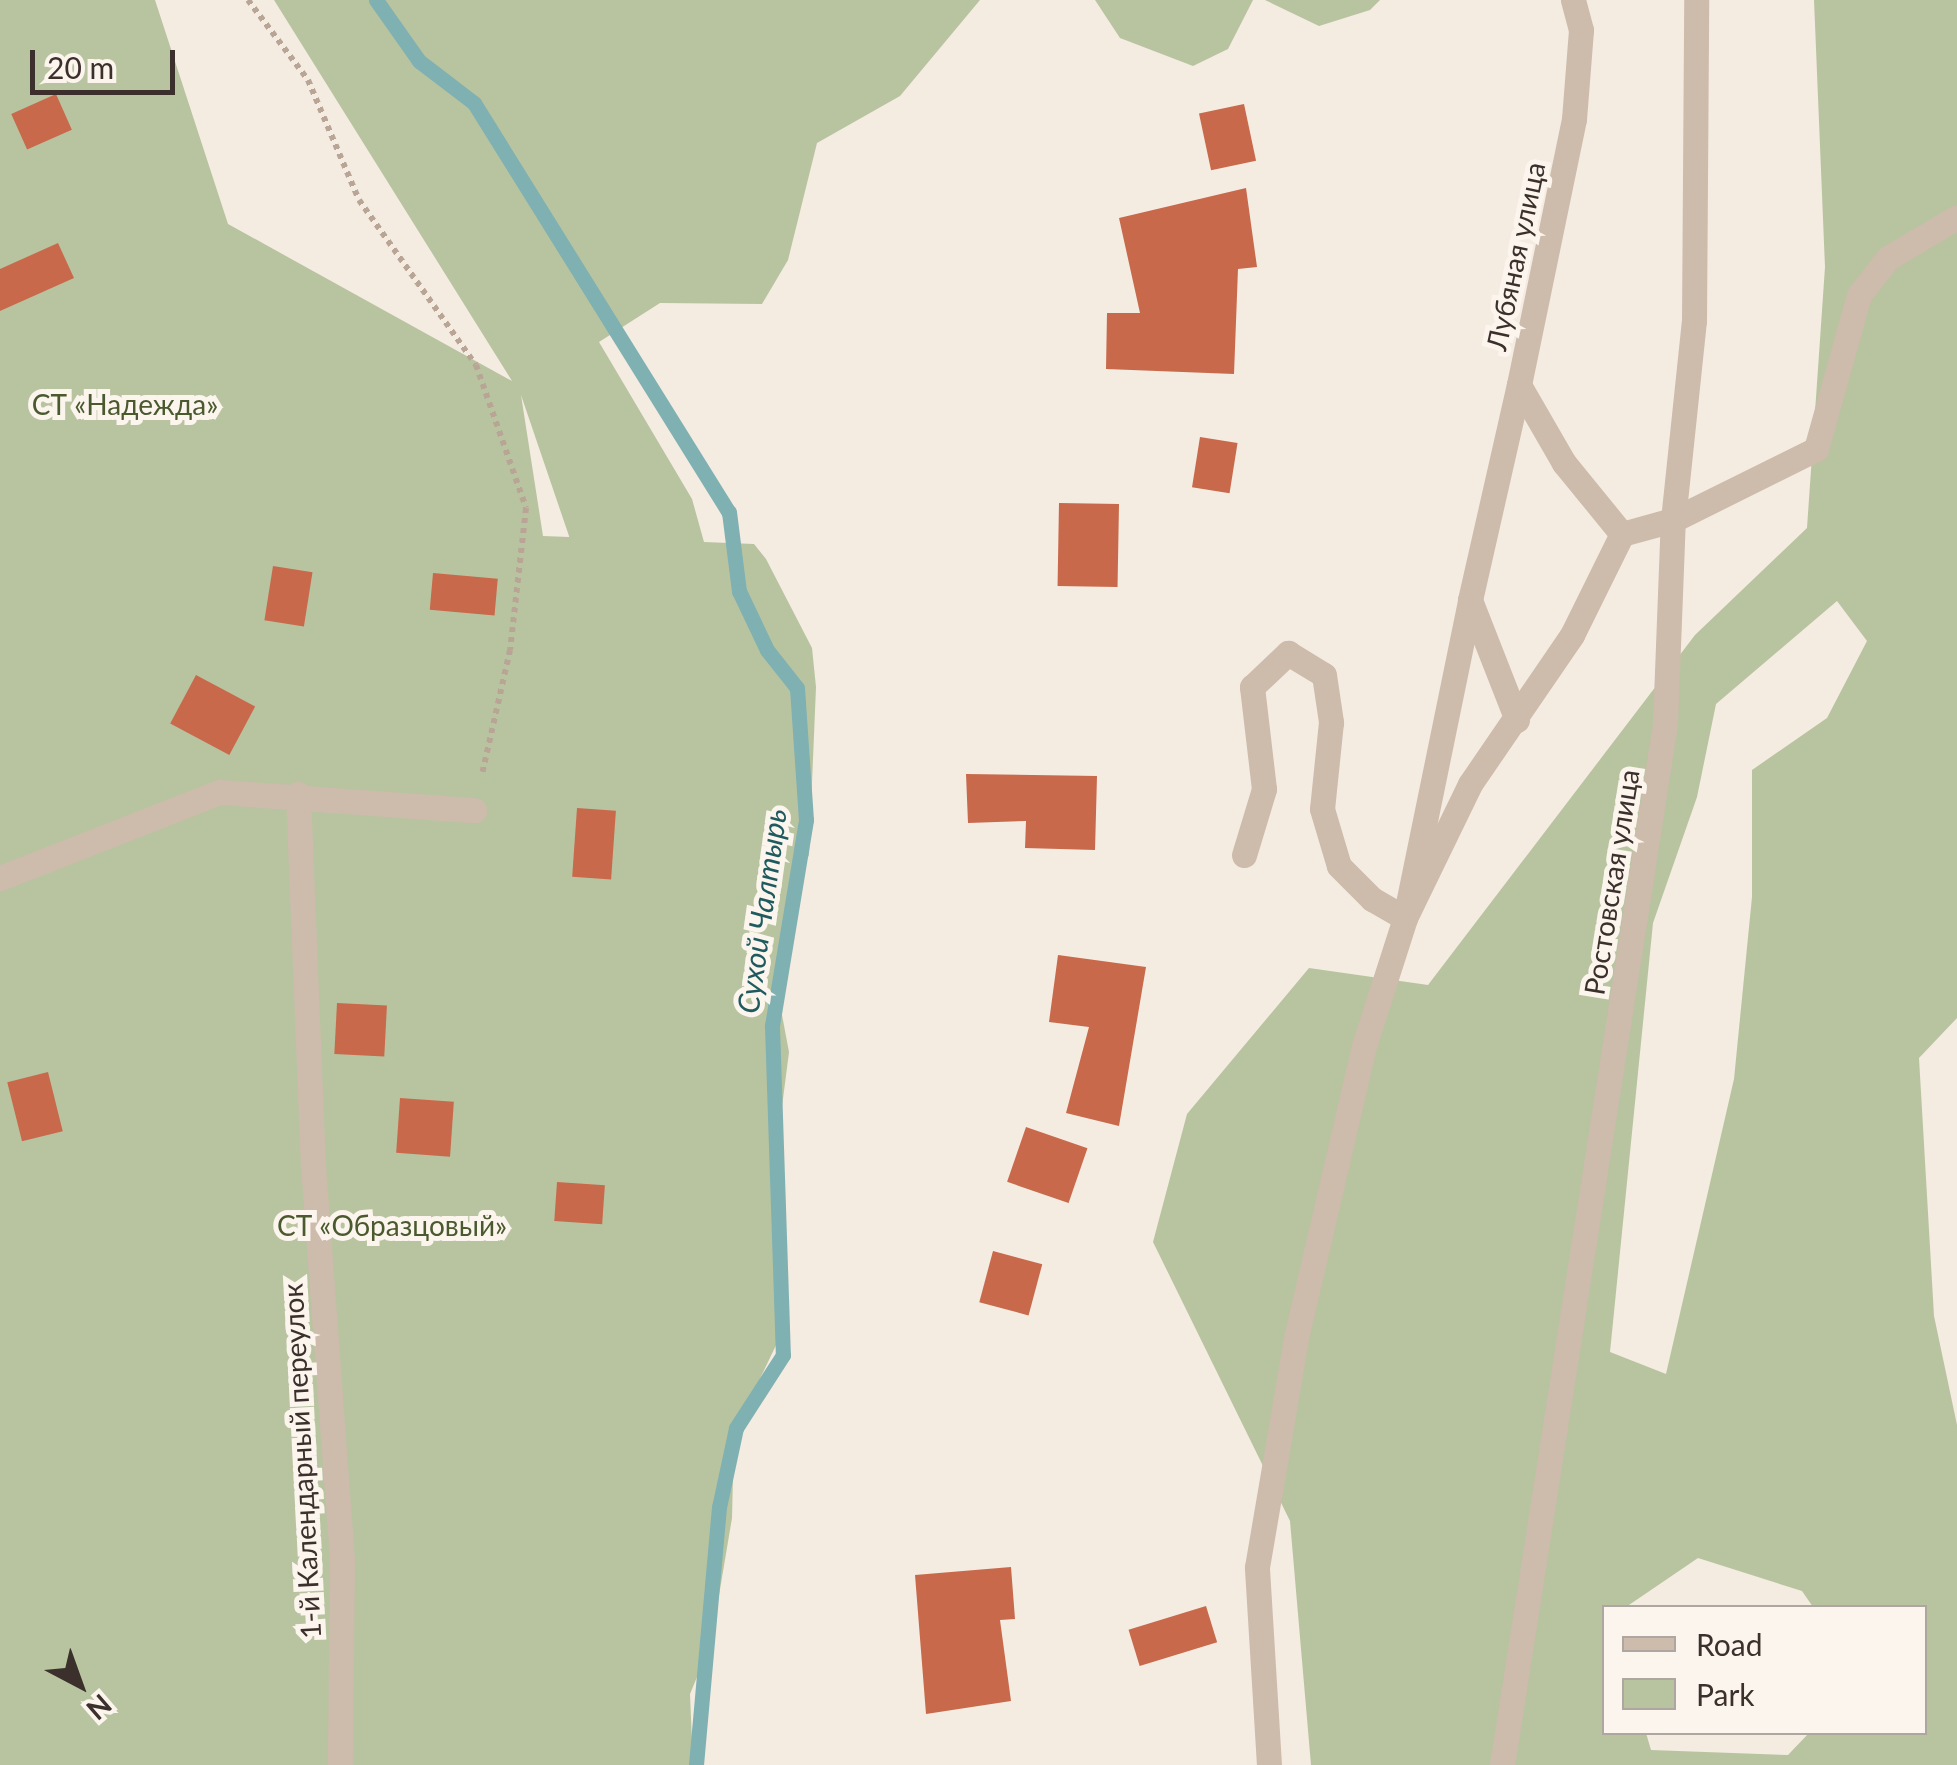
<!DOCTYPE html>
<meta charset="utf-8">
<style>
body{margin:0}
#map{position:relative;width:1957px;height:1765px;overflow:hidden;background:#f4ebe1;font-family:Lato,sans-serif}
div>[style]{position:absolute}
.green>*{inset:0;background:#b8c4a0}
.stream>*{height:15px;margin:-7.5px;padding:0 7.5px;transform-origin:7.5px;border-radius:7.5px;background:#7fb0b2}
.building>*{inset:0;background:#c8694b;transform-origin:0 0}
.path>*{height:6px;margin-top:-3px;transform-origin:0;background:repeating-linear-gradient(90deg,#b9a596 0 5px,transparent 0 10px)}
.service>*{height:25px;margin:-12.5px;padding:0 12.5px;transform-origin:12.5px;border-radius:12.5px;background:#cdbbac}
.minor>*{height:25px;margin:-12.5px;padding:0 12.5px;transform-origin:12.5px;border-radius:12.5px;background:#cdbbac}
span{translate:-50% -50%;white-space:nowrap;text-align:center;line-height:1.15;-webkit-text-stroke:10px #fbf5ee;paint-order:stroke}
.street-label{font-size:28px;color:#3b302b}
.park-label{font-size:28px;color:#4a5a2e}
.water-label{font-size:30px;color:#1f5a5e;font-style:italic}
.legend{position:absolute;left:1602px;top:1605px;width:325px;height:130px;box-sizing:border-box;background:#fbf5ee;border:2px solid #aea6a0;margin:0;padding:12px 18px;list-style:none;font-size:30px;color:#3b302b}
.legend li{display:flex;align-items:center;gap:20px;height:50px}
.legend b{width:50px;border:2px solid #aea6a0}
.north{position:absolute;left:30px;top:1635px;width:100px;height:100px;-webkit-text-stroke:8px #fbf5ee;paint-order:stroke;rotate:139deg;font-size:28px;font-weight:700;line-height:40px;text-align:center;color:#3b302b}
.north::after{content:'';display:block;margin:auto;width:35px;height:45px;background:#3b302b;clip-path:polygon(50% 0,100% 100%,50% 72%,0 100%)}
.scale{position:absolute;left:30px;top:50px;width:145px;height:45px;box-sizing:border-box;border:5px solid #3b302b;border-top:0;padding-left:12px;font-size:30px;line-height:35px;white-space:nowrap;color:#3b302b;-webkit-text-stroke:8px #fbf5ee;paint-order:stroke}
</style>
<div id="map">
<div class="green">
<i style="clip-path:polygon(evenodd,0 0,155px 0,228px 224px,512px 381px,274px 0,980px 0,900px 96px,817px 143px,788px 260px,762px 304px,660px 303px,599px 342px,692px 499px,704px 542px,754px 544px,766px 559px,812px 648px,816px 687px,809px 855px,795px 885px,779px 999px,789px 1052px,778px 1138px,786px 1226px,778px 1341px,734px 1433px,732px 1518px,711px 1643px,690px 1694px,693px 1765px,0 1765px,0 0,521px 395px,569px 536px,569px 537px,543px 536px,521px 395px)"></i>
<i style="clip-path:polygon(1095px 0,1253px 0,1228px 49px,1193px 66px,1120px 38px)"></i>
<i style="clip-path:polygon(1265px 0,1380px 0,1370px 10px,1319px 26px)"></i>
<i style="clip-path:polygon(evenodd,1814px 0,1957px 0,1957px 1018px,1919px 1058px,1934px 1316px,1957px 1425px,1957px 1765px,1311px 1765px,1290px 1521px,1153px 1242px,1187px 1114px,1309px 968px,1428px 985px,1695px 635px,1807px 528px,1825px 267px,1814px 0,1837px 601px,1867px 641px,1827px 718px,1752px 770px,1752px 897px,1734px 1079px,1666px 1374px,1610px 1352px,1653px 923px,1697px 797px,1716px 704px,1837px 601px,1814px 0,1698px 1558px,1802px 1591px,1813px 1607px,1924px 1608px,1924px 1732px,1809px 1733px,1788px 1755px,1651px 1750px,1646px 1733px,1604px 1732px,1604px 1608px,1626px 1607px,1698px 1558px)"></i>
</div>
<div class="stream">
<i style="left:376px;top:0;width:75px;rotate:54.8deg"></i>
<i style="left:419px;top:61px;width:69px;rotate:37.4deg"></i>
<i style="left:474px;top:103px;width:482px;rotate:58.1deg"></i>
<i style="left:729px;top:512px;width:80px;rotate:82.8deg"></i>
<i style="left:739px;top:591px;width:65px;rotate:64.6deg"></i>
<i style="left:767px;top:650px;width:48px;rotate:51.7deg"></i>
<i style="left:797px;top:688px;width:132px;rotate:86.1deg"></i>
<i style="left:806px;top:820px;width:209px;rotate:99.4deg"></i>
<i style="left:772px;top:1026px;width:329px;rotate:88.1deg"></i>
<i style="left:783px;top:1355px;width:87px;rotate:122.8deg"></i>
<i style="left:736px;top:1428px;width:81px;rotate:102.1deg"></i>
<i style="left:719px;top:1507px;width:259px;rotate:95.1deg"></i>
</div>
<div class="building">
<i style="left:56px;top:94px;width:39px;height:49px;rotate:66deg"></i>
<i style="left:1244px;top:104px;width:58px;height:46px;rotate:78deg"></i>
<i style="clip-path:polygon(1246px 188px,1257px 267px,1238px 269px,1234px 374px,1106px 369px,1107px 313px,1140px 313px,1119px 218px)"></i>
<i style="clip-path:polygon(58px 243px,74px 278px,0 311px,0 269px)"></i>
<i style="left:1200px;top:437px;width:38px;height:51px;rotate:9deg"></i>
<i style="left:1059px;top:503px;width:60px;height:83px;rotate:1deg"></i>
<i style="left:273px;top:566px;width:40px;height:55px;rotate:9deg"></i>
<i style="left:433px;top:573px;width:65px;height:37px;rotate:5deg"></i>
<i style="left:196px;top:675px;width:67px;height:55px;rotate:28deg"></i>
<i style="clip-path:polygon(966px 774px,1097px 776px,1095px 850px,1025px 848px,1026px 821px,968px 823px)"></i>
<i style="left:577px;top:808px;width:39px;height:69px;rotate:4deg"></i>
<i style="clip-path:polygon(1058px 955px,1146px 967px,1119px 1126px,1066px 1113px,1089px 1027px,1049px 1022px)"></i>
<i style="left:337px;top:1003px;width:50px;height:51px;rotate:3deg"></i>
<i style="left:48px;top:1072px;width:61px;height:42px;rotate:76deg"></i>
<i style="left:400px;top:1098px;width:54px;height:55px;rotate:4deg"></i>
<i style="left:1026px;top:1127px;width:65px;height:58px;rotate:19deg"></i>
<i style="left:557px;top:1182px;width:48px;height:39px;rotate:4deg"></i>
<i style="left:993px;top:1251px;width:51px;height:53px;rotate:15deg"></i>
<i style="clip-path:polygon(1011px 1567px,1015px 1619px,1000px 1620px,1011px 1701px,926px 1714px,915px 1575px)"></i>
<i style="left:1206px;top:1606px;width:38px;height:81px;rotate:73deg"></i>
</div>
<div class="path">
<i style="left:248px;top:0;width:100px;rotate:53.1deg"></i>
<i style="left:308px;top:80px;width:130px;rotate:67deg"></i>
<i style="left:359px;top:200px;width:202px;rotate:54.7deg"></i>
<i style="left:476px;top:365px;width:151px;rotate:70.7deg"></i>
<i style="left:526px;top:508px;width:143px;rotate:96.4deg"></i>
<i style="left:510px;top:650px;width:127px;rotate:102.7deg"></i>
</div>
<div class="service">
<i style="left:1673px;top:520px;width:160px;rotate:-26.4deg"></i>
<i style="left:1816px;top:449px;width:160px;rotate:-74.4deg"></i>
<i style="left:1859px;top:295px;width:47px;rotate:-51.9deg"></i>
<i style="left:1888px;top:258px;width:80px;rotate:-30.7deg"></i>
<i style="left:1517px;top:720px;width:129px;rotate:-111.4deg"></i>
<i style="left:1470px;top:600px;width:221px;rotate:-77.2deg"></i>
<i style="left:298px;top:794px;width:371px;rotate:87.7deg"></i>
<i style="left:313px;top:1165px;width:395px;rotate:85.8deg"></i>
<i style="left:342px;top:1559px;width:206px;rotate:90.6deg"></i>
<i style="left:1244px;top:855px;width:69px;rotate:-73.1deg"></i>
<i style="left:1264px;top:789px;width:103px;rotate:-96.7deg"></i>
<i style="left:1252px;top:687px;width:50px;rotate:-43.4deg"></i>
<i style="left:1288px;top:653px;width:42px;rotate:31.4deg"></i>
<i style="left:1324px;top:675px;width:48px;rotate:81.5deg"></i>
<i style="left:1331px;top:722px;width:87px;rotate:95.9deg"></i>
<i style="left:1322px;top:809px;width:59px;rotate:73.4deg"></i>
<i style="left:1339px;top:866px;width:47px;rotate:45deg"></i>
<i style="left:1372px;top:899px;width:38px;rotate:30deg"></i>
<i style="left:1405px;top:918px;width:325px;rotate:-78.4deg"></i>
<i style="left:0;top:878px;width:236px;rotate:-21.4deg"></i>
<i style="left:220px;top:792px;width:255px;rotate:4.1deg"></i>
<i style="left:1269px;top:1765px;width:198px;rotate:-93.5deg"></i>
<i style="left:1257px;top:1567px;width:232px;rotate:-80.3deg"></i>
<i style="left:1296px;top:1338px;width:300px;rotate:-76.9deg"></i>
<i style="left:1364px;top:1046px;width:134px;rotate:-72.2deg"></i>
<i style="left:1405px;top:918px;width:149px;rotate:-64.1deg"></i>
<i style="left:1470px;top:784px;width:181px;rotate:-55.6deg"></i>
<i style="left:1572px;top:635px;width:113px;rotate:-63.7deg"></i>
</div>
<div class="minor">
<i style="left:1573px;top:0;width:31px;rotate:75deg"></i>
<i style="left:1581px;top:30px;width:89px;rotate:94.5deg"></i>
<i style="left:1574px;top:119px;width:272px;rotate:101.7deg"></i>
<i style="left:1519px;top:385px;width:90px;rotate:60deg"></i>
<i style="left:1564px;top:463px;width:92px;rotate:50.8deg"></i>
<i style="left:1622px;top:534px;width:53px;rotate:-15.4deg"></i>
<i style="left:1502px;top:1765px;width:1054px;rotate:-81.1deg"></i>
<i style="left:1665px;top:724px;width:204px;rotate:-87.8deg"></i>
<i style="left:1673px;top:520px;width:200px;rotate:-84deg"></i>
<i style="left:1694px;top:321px;width:321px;rotate:-89.6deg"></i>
</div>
<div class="street-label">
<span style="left:1515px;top:256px;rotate:-78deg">Лубяная улица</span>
<span style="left:1611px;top:882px;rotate:-81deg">Ростовская улица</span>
<span style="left:301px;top:1461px;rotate:-93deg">1-й Календарный переулок</span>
</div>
<div class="park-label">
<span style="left:125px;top:404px">СТ «Надежда»</span>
<span style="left:392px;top:1225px">СТ «Образцовый»</span>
</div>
<div class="water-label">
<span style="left:761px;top:911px;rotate:-82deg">Сухой Чалтырь</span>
</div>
<ul class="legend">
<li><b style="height:12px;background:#cdbbac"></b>Road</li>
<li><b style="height:28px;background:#b8c4a0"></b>Park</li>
</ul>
<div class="north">N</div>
<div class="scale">20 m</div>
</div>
